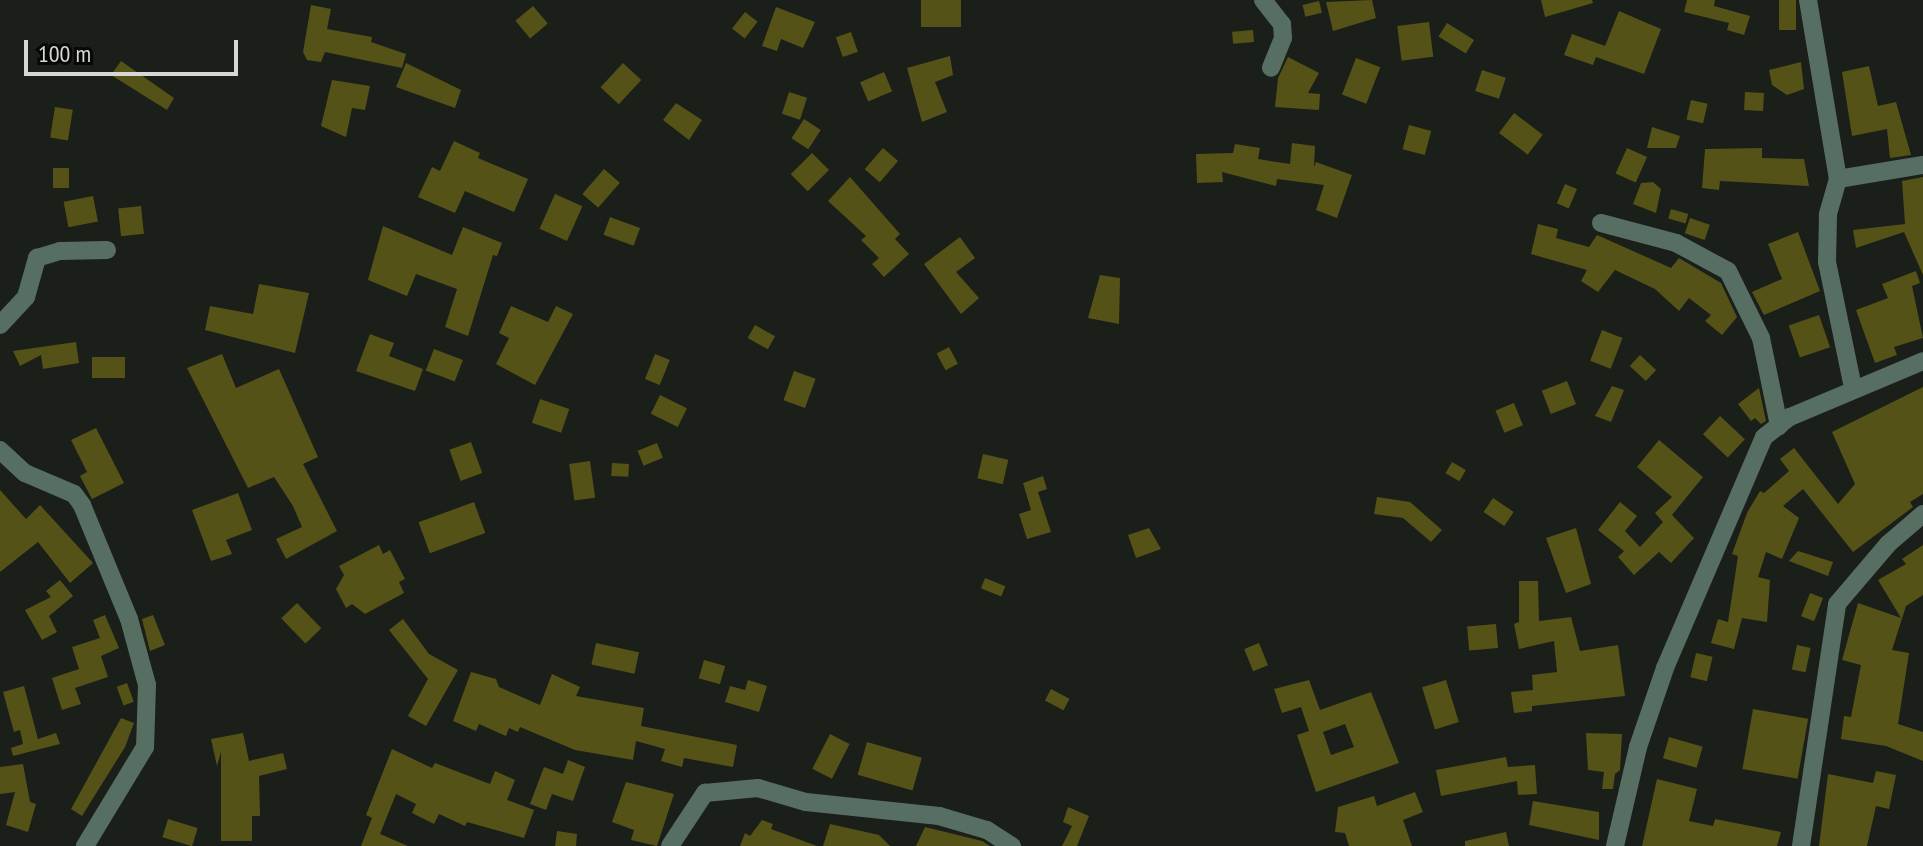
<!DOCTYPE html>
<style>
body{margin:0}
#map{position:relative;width:1923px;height:846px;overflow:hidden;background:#1b1f19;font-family:"PT Sans Narrow",sans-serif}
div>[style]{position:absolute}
.building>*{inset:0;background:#545217;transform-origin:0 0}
.minor>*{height:18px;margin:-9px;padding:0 9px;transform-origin:9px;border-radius:9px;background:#576f62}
span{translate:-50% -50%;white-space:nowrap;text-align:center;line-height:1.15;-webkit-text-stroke:6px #070806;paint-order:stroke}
.scale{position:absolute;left:24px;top:40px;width:214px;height:36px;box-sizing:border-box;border:4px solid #d5d8d4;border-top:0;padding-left:10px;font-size:24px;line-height:28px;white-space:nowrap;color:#d5d8d4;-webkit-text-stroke:6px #070806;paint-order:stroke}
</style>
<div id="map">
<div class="building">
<i style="left:921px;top:0;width:40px;height:27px"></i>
<i style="clip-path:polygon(1372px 0,1376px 18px,1333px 31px,1326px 2px)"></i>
<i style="clip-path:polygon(1541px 0,1592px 0,1593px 3px,1545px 17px)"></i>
<i style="clip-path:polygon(1687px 0,1715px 0,1714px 6px,1750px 16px,1744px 35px,1727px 30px,1729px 23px,1684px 12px)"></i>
<i style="left:1779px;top:0;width:17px;height:30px"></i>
<i style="left:1319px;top:1px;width:12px;height:17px;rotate:76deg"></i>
<i style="clip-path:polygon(311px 5px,331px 9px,327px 29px,372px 37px,371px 42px,406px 54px,402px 68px,325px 52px,321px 62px,307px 60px,303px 52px)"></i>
<i style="left:533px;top:6px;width:23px;height:23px;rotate:50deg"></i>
<i style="clip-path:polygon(776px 7px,815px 22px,803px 48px,781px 39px,777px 51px,762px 46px)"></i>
<i style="clip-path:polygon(1619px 11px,1661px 29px,1644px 74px,1596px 57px,1593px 65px,1564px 55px,1572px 34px,1605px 46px)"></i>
<i style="left:745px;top:12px;width:16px;height:21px;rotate:38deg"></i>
<i style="left:1429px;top:22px;width:35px;height:32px;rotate:83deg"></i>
<i style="left:1447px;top:23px;width:32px;height:16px;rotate:32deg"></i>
<i style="left:1253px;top:30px;width:12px;height:21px;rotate:85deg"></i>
<i style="left:851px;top:32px;width:21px;height:16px;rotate:71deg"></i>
<i style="clip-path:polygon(950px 56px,953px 75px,935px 82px,947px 112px,922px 122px,907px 68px)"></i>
<i style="clip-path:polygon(1288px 57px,1319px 73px,1308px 93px,1320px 94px,1319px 110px,1275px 107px,1278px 78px)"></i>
<i style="left:1356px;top:58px;width:26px;height:39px;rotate:21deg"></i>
<i style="clip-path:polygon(121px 61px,174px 98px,167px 110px,111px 75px)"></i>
<i style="clip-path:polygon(1801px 62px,1804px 89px,1787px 95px,1772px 85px,1769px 70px)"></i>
<i style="clip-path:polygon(406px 63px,461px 90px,455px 108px,396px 87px)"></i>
<i style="left:623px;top:63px;width:25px;height:33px;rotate:43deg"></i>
<i style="clip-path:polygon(1869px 66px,1878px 106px,1896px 102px,1911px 155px,1890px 158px,1887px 129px,1852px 136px,1842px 72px)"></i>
<i style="left:1482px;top:70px;width:25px;height:22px;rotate:18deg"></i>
<i style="left:884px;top:72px;width:21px;height:26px;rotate:67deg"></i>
<i style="clip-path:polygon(332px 80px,370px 86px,365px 110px,352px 108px,346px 137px,321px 126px)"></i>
<i style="left:789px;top:92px;width:19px;height:23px;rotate:18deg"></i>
<i style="left:1745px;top:92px;width:19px;height:18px;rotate:3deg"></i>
<i style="left:1691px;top:100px;width:17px;height:20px;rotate:13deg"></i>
<i style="clip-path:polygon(676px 103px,702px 120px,689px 140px,663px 120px)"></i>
<i style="left:55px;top:107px;width:18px;height:31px;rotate:9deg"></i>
<i style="left:1514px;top:113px;width:36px;height:25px;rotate:37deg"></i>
<i style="left:804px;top:119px;width:20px;height:23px;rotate:33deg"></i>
<i style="left:1409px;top:125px;width:23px;height:25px;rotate:15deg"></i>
<i style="clip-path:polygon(1652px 127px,1680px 136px,1676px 148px,1647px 148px)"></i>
<i style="clip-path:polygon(454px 141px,480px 153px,478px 158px,528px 179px,514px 212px,465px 191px,455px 213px,418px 197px,432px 167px,440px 171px)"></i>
<i style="clip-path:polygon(1292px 143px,1315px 146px,1314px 167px,1316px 162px,1352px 175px,1337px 218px,1316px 210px,1324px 185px,1277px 179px,1276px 186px,1222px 172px,1223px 182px,1197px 183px,1196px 154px,1233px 153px,1235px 144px,1260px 148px,1258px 159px,1290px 164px)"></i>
<i style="left:883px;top:148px;width:20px;height:28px;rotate:41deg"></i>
<i style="left:1627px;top:148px;width:22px;height:28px;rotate:24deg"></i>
<i style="clip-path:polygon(1762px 148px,1762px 158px,1804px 159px,1809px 186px,1720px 181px,1719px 190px,1702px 188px,1705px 149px)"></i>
<i style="left:812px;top:153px;width:24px;height:30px;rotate:45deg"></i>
<i style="left:69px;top:168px;width:20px;height:16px;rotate:90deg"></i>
<i style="left:604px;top:169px;width:21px;height:33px;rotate:41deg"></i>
<i style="clip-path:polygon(850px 177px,900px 234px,895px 239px,909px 254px,884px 277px,872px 264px,879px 258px,861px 240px,866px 236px,828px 201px)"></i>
<i style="clip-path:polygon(1923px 177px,1923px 275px,1904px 232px,1856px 248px,1853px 230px,1905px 224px,1902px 181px)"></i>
<i style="clip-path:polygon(1653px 182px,1661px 189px,1656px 213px,1633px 204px,1641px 183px)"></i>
<i style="left:1565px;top:184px;width:13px;height:21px;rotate:23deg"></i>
<i style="left:555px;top:194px;width:30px;height:38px;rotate:24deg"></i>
<i style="left:93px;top:196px;width:26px;height:30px;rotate:79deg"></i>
<i style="left:141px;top:206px;width:28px;height:23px;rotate:84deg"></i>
<i style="left:1671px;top:209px;width:18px;height:10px;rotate:16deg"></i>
<i style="left:610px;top:217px;width:32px;height:19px;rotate:20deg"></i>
<i style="left:1690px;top:218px;width:21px;height:16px;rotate:19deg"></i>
<i style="clip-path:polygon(1538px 224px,1558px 229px,1556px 238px,1589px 247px,1597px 235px,1671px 268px,1679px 258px,1721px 283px,1737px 317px,1722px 335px,1705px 321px,1711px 315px,1689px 298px,1679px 311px,1655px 289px,1615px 270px,1598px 292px,1581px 281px,1587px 270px,1531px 254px)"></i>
<i style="clip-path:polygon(383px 226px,452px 255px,463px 227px,502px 243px,497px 256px,493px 255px,468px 336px,445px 327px,457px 289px,416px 274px,407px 296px,368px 280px)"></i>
<i style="clip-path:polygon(1798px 232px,1820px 291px,1764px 315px,1752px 292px,1782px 279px,1768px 244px)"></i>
<i style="clip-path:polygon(960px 237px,975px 258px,956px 272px,979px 298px,961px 314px,924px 264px)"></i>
<i style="clip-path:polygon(1916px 271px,1920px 283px,1912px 286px,1923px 338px,1894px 347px,1897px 355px,1875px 363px,1856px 310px,1888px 298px,1882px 284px)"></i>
<i style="clip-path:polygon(1100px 275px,1120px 278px,1119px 324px,1088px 318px)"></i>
<i style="clip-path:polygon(259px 284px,309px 293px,295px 353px,205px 330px,210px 306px,253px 314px)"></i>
<i style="clip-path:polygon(511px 306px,548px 322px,556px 306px,573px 314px,535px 385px,496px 364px,509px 338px,499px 333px)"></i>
<i style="left:1819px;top:315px;width:34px;height:32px;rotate:71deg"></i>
<i style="left:755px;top:325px;width:23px;height:15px;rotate:29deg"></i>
<i style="left:1602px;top:330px;width:22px;height:33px;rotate:21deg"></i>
<i style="clip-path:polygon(370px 334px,394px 343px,389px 356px,423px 369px,415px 391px,356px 371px)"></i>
<i style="clip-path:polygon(76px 342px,79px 363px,43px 369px,41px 355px,20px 366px,13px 351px)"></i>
<i style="left:949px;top:347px;width:19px;height:14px;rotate:62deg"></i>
<i style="left:434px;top:349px;width:31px;height:23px;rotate:21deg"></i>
<i style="clip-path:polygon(222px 354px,236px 388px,279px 369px,318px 457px,303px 464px,337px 531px,286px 559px,276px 539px,302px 527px,293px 506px,274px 477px,248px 488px,187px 368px)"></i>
<i style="left:655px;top:354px;width:16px;height:27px;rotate:22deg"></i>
<i style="left:1640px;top:355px;width:22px;height:15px;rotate:43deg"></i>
<i style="left:92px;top:357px;width:33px;height:21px"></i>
<i style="left:794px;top:371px;width:23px;height:31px;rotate:20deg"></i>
<i style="left:1567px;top:381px;width:25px;height:27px;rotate:69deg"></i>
<i style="clip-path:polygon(1612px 386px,1624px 390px,1611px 422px,1595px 416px)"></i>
<i style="clip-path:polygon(1923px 387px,1923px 494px,1910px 502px,1913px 507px,1853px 552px,1803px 489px,1783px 506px,1799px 518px,1782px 559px,1766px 552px,1758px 577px,1770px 580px,1767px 622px,1742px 618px,1734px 649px,1711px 643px,1718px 619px,1728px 622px,1738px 556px,1732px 554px,1747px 513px,1760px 491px,1764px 493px,1789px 471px,1780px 459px,1794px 448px,1838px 504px,1855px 484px,1832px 432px)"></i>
<i style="clip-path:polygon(1759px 388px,1766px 421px,1761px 424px,1755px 418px,1751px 421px,1738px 404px)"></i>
<i style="left:660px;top:395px;width:30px;height:21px;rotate:26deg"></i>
<i style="left:540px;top:399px;width:31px;height:25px;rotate:19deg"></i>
<i style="left:1514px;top:403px;width:24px;height:20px;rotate:68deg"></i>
<i style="left:1720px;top:416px;width:34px;height:25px;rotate:43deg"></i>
<i style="clip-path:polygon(96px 428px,124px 483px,92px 499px,80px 476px,87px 472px,71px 440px)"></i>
<i style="clip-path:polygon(1659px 440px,1703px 477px,1672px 515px,1694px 538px,1671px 563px,1659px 552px,1634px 575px,1618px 557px,1624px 551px,1598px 530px,1620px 502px,1637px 516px,1625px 531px,1640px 547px,1663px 522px,1655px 513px,1672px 497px,1637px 467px)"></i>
<i style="left:471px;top:442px;width:33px;height:23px;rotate:70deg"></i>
<i style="left:657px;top:443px;width:16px;height:21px;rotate:68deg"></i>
<i style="left:983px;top:454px;width:26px;height:25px;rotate:13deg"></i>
<i style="left:590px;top:461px;width:37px;height:21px;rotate:82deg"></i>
<i style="left:1452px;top:462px;width:16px;height:13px;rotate:30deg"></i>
<i style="left:612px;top:463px;width:17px;height:13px;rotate:3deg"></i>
<i style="clip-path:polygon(1043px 476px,1047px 489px,1038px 492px,1051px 532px,1027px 539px,1019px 514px,1031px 510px,1023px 483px)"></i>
<i style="clip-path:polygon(0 490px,26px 519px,40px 505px,93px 563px,70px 583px,38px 542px,0 572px)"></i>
<i style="clip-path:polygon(238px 493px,252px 530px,226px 540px,232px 554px,211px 561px,192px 510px)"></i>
<i style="clip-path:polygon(1377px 497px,1410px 502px,1442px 530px,1431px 542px,1403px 518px,1374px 514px)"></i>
<i style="left:1493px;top:498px;width:25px;height:17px;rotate:34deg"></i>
<i style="left:474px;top:502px;width:33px;height:59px;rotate:70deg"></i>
<i style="clip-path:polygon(1149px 528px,1161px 549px,1136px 558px,1128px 535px)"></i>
<i style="clip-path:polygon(1576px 528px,1591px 584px,1566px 593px,1546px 538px)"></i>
<i style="clip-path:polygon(379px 545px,383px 554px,390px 550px,405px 579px,399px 582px,404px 593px,365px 614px,352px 604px,346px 608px,336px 589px,344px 575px,339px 566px)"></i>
<i style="clip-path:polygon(1923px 545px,1923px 595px,1906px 606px,1892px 650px,1909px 653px,1898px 724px,1923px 732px,1923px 761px,1886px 746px,1841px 739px,1844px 716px,1851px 717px,1861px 665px,1842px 660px,1858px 603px,1901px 618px,1878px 580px,1906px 564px,1902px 559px)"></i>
<i style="clip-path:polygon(1798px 551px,1833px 562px,1828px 576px,1789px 561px)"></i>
<i style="left:985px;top:578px;width:22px;height:11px;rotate:22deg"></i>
<i style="clip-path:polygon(60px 580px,73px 596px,49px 616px,57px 632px,42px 640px,25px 610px,51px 597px,46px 591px)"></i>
<i style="clip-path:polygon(1519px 581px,1538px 581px,1539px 621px,1571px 617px,1580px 651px,1618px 645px,1625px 696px,1532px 706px,1532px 711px,1514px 713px,1511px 692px,1533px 690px,1532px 675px,1557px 672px,1554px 641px,1519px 649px,1514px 624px,1519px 622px)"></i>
<i style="left:1810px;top:593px;width:14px;height:25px;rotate:21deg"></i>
<i style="left:297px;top:603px;width:35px;height:22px;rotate:46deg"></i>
<i style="clip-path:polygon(105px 615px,119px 648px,101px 656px,108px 677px,75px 688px,81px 704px,62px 710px,52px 678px,79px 669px,72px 647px,100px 638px,93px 620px)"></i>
<i style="clip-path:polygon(153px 615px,165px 645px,150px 651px,142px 619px)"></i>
<i style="clip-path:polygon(403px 619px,429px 654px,458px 670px,426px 726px,408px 716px,428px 679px,389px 630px)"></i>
<i style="left:1496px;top:624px;width:24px;height:29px;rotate:85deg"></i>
<i style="left:596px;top:643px;width:44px;height:22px;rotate:12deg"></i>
<i style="left:1259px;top:643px;width:24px;height:16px;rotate:68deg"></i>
<i style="left:1797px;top:645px;width:14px;height:25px;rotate:12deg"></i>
<i style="left:1696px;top:653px;width:17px;height:25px;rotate:13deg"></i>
<i style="left:704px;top:660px;width:22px;height:19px;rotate:16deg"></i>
<i style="clip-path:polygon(471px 672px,496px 679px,499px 687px,540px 705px,552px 674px,580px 687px,576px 696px,644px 708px,641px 726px,737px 745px,733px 767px,684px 758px,682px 767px,661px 761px,665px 749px,636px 741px,633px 760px,575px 750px,520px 727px,518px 732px,509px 728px,506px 736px,479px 724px,476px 731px,453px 721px)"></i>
<i style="clip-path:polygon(748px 680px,767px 686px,759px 712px,725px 702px,730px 686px,745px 690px)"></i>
<i style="clip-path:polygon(evenodd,1309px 680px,1320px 710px,1371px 692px,1399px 763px,1316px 792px,1297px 735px,1309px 731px,1301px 707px,1282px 713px,1274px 689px,1309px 680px,1345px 724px,1354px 747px,1331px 755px,1323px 732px,1345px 724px)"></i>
<i style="left:1446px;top:680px;width:44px;height:25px;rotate:73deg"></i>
<i style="left:127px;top:683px;width:20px;height:11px;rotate:70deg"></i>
<i style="clip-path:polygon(24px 686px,38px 739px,56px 733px,60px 744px,13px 756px,11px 748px,23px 744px,20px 730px,14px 732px,3px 692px)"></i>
<i style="left:1051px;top:689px;width:21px;height:13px;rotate:28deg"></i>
<i style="left:1753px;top:709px;width:56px;height:61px;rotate:10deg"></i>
<i style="clip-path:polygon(121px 718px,134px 723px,125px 747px,82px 816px,71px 809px)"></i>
<i style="clip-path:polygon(243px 733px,249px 761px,283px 753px,287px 769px,259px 776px,260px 816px,252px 816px,252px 841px,221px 841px,221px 752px,217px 766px,211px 739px)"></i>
<i style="clip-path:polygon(1586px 733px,1622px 734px,1620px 770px,1615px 774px,1613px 789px,1602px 789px,1604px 772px,1588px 770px)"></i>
<i style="left:830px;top:734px;width:22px;height:39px;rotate:27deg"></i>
<i style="left:1669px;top:737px;width:35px;height:22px;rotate:16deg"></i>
<i style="left:867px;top:742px;width:57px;height:34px;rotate:16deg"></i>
<i style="clip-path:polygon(392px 749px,432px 768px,435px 763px,490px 784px,495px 771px,515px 780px,507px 800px,534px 810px,524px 838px,467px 822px,465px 826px,439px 814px,434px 824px,412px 813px,416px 804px,396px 794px,380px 834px,408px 846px,361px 846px,372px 818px,366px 815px)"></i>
<i style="clip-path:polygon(1506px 757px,1508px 767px,1535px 765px,1537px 794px,1518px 795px,1517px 781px,1441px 796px,1436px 770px)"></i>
<i style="clip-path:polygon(568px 760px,585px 767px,573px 801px,552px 794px,546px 810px,530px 804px,544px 767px,563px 774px)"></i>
<i style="clip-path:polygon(23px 764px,30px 802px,36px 804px,28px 832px,6px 825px,15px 792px,0 794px,0 767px)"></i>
<i style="clip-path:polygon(1876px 771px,1896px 775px,1889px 809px,1876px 806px,1867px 846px,1819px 846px,1828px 774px,1873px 783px)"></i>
<i style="clip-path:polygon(1657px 779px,1697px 789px,1689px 821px,1713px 826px,1715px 819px,1781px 832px,1777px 846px,1642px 846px)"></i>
<i style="clip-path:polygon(626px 782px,674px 794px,657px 846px,631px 840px,634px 830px,612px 822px)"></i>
<i style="clip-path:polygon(1415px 792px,1423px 812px,1403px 820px,1412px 846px,1349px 846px,1345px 833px,1335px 832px,1338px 807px,1374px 796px,1377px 806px)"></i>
<i style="clip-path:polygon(1533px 801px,1599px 812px,1599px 840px,1529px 825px)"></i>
<i style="clip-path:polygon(1068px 807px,1089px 816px,1077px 846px,1062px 846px,1072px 826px,1063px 822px)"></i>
<i style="left:168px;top:819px;width:31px;height:19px;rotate:17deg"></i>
<i style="clip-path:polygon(762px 820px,773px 824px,771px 829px,817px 846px,740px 846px,745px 833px,750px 836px)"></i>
<i style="clip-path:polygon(830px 824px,879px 835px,890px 846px,823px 846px)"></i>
<i style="clip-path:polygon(925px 827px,982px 841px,990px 846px,916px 846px)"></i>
<i style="clip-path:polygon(557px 831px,577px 834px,576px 846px,555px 846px)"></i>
<i style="clip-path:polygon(1506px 832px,1509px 846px,1465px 846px,1465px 841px)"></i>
</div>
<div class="minor">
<i style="left:1263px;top:0;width:31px;rotate:52deg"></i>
<i style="left:1282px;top:24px;width:14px;rotate:86deg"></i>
<i style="left:1283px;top:38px;width:32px;rotate:112deg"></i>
<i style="left:1808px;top:0;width:181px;rotate:80.5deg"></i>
<i style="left:1838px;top:179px;width:37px;rotate:106deg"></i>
<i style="left:1828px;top:215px;width:47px;rotate:91.2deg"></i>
<i style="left:1827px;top:262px;width:128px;rotate:78.3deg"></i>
<i style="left:1838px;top:179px;width:86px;rotate:-9.4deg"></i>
<i style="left:1601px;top:223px;width:78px;rotate:14.9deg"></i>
<i style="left:1676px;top:243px;width:59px;rotate:28.3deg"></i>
<i style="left:1728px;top:271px;width:75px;rotate:63.8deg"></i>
<i style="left:1761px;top:338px;width:90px;rotate:78.4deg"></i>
<i style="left:0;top:325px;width:38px;rotate:-47deg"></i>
<i style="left:26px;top:297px;width:41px;rotate:-74.2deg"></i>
<i style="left:37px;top:258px;width:24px;rotate:-17deg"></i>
<i style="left:60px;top:251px;width:47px;rotate:-1.2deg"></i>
<i style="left:0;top:450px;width:34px;rotate:43deg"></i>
<i style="left:25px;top:473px;width:53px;rotate:23.2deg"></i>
<i style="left:74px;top:494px;width:14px;rotate:54deg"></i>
<i style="left:82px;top:505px;width:123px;rotate:67.6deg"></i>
<i style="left:129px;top:619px;width:68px;rotate:74.7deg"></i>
<i style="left:147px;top:685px;width:62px;rotate:91.8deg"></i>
<i style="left:145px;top:747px;width:116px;rotate:121.2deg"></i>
<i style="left:670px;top:846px;width:64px;rotate:-56.6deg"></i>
<i style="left:705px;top:793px;width:53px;rotate:-5.4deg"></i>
<i style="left:758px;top:788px;width:50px;rotate:16.3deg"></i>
<i style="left:806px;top:802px;width:134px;rotate:6deg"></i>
<i style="left:939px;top:816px;width:50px;rotate:16.3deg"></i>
<i style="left:987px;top:830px;width:30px;rotate:33deg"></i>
<i style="left:1615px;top:846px;width:102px;rotate:-76.9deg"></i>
<i style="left:1638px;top:747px;width:83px;rotate:-71.1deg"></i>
<i style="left:1665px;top:668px;width:251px;rotate:-66.8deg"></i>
<i style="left:1764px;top:437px;width:33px;rotate:-38deg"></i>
<i style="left:1790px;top:417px;width:144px;rotate:-22.8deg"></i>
<i style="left:1801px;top:846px;width:245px;rotate:-81.5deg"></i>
<i style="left:1837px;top:604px;width:79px;rotate:-49.6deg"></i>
<i style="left:1888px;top:544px;width:46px;rotate:-40.6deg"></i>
</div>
<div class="scale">100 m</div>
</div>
